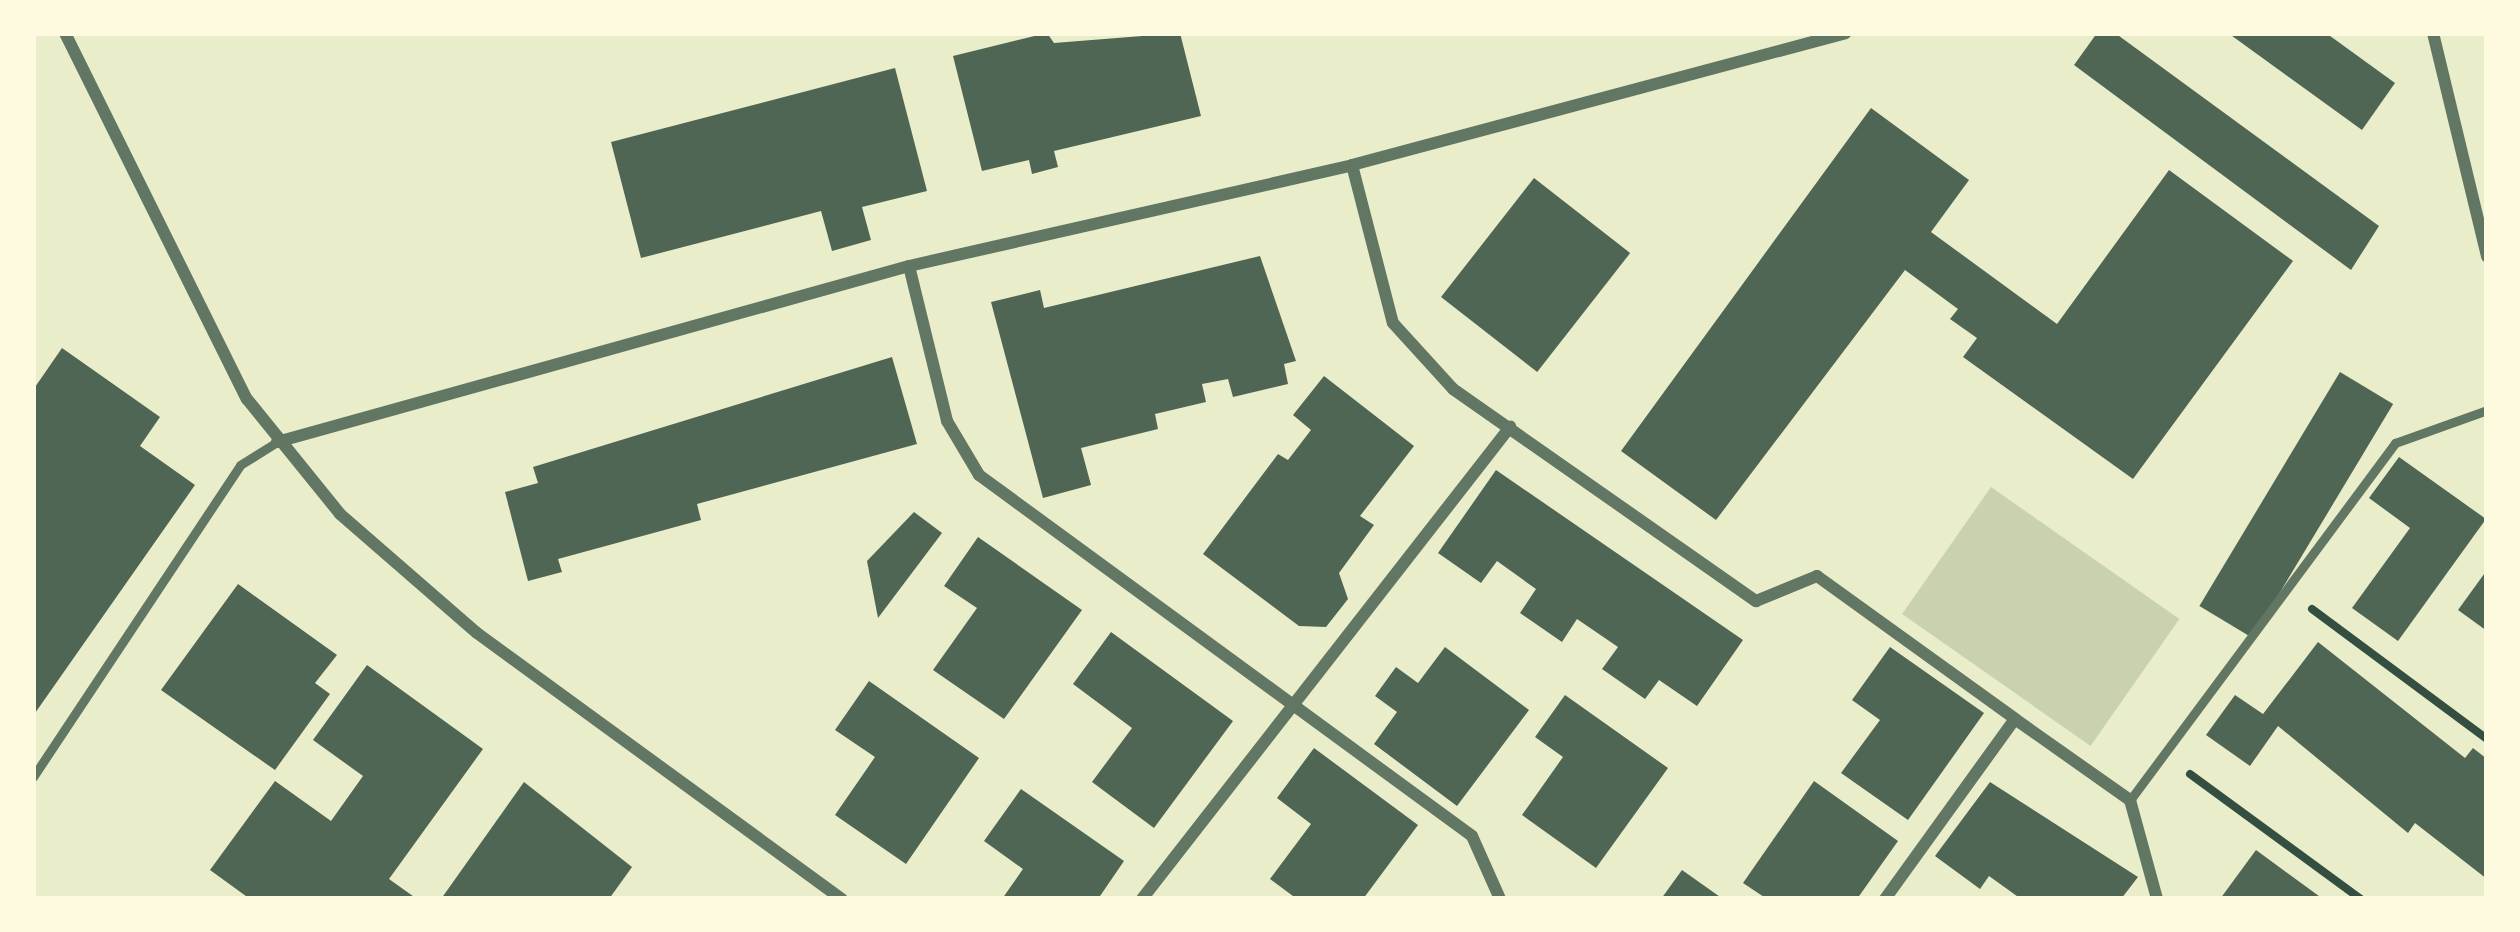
<!DOCTYPE html>
<style>
body{margin:0}
#map{position:relative;width:2520px;height:932px;overflow:hidden;background:#e9edc9;font-family:Overpass,sans-serif}
div>[style]{position:absolute}
.green>*{inset:0;background:#cad2ad;transform-origin:0 0}
.building>*{inset:0;background:#4f6655;transform-origin:0 0}
.path>*{height:8px;margin:-4px;padding:0 4px;transform-origin:4px;border-radius:4px;background:#344e41}
.service>*{height:9px;margin:-4.5px;padding:0 4.5px;transform-origin:4.5px;border-radius:4.5px;background:#617663}
.minor>*{height:12px;margin:-6px;padding:0 6px;transform-origin:6px;border-radius:6px;background:#617663}
span{translate:-50% -50%;white-space:nowrap;text-align:center;line-height:1.15;-webkit-text-stroke:9px #fefae0;paint-order:stroke}
.frame{position:absolute;inset:0;border:36px solid #fefae0;pointer-events:none}
</style>
<div id="map">
<div class="green">
<i style="left:1991px;top:487px;width:230px;height:155px;rotate:35deg"></i>
</div>
<div class="building">
<i style="clip-path:polygon(1047px 33px,1054px 43px,1180px 33px,1201px 116px,1054px 151px,1058px 167px,1032px 174px,1029px 160px,982px 171px,953px 56px)"></i>
<i style="clip-path:polygon(2097px 33px,2115px 33px,2379px 226px,2351px 270px,2074px 65px)"></i>
<i style="clip-path:polygon(2228px 33px,2326px 33px,2395px 83px,2362px 130px)"></i>
<i style="clip-path:polygon(895px 68px,927px 191px,862px 207px,871px 240px,832px 251px,821px 211px,641px 258px,611px 142px)"></i>
<i style="clip-path:polygon(1871px 108px,1969px 180px,1931px 232px,2057px 324px,2169px 170px,2293px 261px,2133px 479px,1963px 357px,1977px 338px,1950px 319px,1958px 309px,1905px 270px,1716px 520px,1621px 451px)"></i>
<i style="left:1534px;top:178px;width:122px;height:151px;rotate:38deg"></i>
<i style="clip-path:polygon(1260px 256px,1296px 361px,1284px 364px,1288px 384px,1233px 397px,1228px 379px,1202px 384px,1206px 402px,1155px 414px,1158px 429px,1081px 448px,1091px 485px,1043px 498px,991px 302px,1040px 290px,1044px 308px)"></i>
<i style="clip-path:polygon(62px 348px,160px 417px,140px 446px,195px 485px,33px 716px,33px 390px)"></i>
<i style="clip-path:polygon(892px 357px,917px 444px,697px 504px,701px 520px,558px 559px,562px 572px,528px 581px,505px 492px,538px 483px,533px 467px)"></i>
<i style="left:2340px;top:372px;width:62px;height:273px;rotate:31deg"></i>
<i style="clip-path:polygon(1324px 376px,1414px 446px,1360px 516px,1374px 525px,1339px 573px,1348px 599px,1326px 627px,1299px 626px,1203px 554px,1278px 454px,1288px 460px,1311px 430px,1293px 415px)"></i>
<i style="clip-path:polygon(2399px 457px,2486px 519px,2398px 641px,2352px 608px,2410px 528px,2369px 498px)"></i>
<i style="clip-path:polygon(1496px 470px,1743px 640px,1697px 706px,1659px 680px,1645px 699px,1602px 669px,1618px 647px,1577px 619px,1562px 642px,1520px 613px,1536px 589px,1497px 561px,1481px 583px,1438px 553px)"></i>
<i style="clip-path:polygon(914px 512px,942px 533px,878px 618px,867px 561px)"></i>
<i style="clip-path:polygon(978px 537px,1082px 610px,1004px 719px,933px 670px,977px 608px,944px 586px)"></i>
<i style="clip-path:polygon(2487px 570px,2487px 631px,2458px 610px)"></i>
<i style="clip-path:polygon(238px 584px,337px 655px,315px 683px,330px 694px,275px 770px,161px 690px)"></i>
<i style="clip-path:polygon(1111px 632px,1233px 721px,1154px 828px,1092px 782px,1132px 728px,1073px 684px)"></i>
<i style="clip-path:polygon(2318px 642px,2465px 758px,2473px 748px,2487px 759px,2487px 879px,2415px 823px,2408px 833px,2278px 726px,2250px 766px,2206px 735px,2235px 695px,2263px 714px)"></i>
<i style="clip-path:polygon(1445px 647px,1529px 710px,1457px 806px,1374px 744px,1397px 712px,1375px 696px,1396px 667px,1418px 683px)"></i>
<i style="clip-path:polygon(1890px 647px,1984px 713px,1908px 820px,1841px 773px,1880px 720px,1852px 700px)"></i>
<i style="clip-path:polygon(367px 665px,483px 749px,389px 879px,417px 899px,250px 899px,210px 870px,275px 781px,331px 821px,363px 776px,313px 740px)"></i>
<i style="clip-path:polygon(869px 681px,979px 758px,906px 864px,835px 815px,875px 757px,835px 730px)"></i>
<i style="clip-path:polygon(1565px 695px,1668px 768px,1596px 868px,1522px 815px,1563px 757px,1535px 737px)"></i>
<i style="clip-path:polygon(1314px 748px,1418px 825px,1363px 899px,1297px 899px,1270px 879px,1311px 824px,1277px 798px)"></i>
<i style="clip-path:polygon(1814px 781px,1898px 841px,1857px 899px,1767px 899px,1743px 883px)"></i>
<i style="clip-path:polygon(524px 782px,632px 867px,609px 899px,441px 899px)"></i>
<i style="clip-path:polygon(1990px 782px,2138px 877px,2121px 899px,2021px 899px,1989px 876px,1980px 889px,1935px 856px)"></i>
<i style="clip-path:polygon(1021px 789px,1124px 861px,1098px 899px,1002px 899px,1023px 869px,984px 841px)"></i>
<i style="clip-path:polygon(2256px 850px,2323px 899px,2220px 899px)"></i>
<i style="clip-path:polygon(1682px 870px,1723px 899px,1661px 899px)"></i>
</div>
<div class="path">
<i style="left:2312px;top:609px;width:218px;rotate:36.6deg"></i>
<i style="left:2190px;top:774px;width:212px;rotate:36.2deg"></i>
</div>
<div class="service">
<i style="left:33px;top:777px;width:374px;rotate:-56.4deg"></i>
<i style="left:240px;top:465px;width:44px;rotate:-31.9deg"></i>
<i style="left:2130px;top:800px;width:445px;rotate:-53.4deg"></i>
<i style="left:2395px;top:443px;width:98px;rotate:-19.7deg"></i>
</div>
<div class="minor">
<i style="left:65px;top:33px;width:409px;rotate:63.6deg"></i>
<i style="left:247px;top:399px;width:148px;rotate:51deg"></i>
<i style="left:340px;top:514px;width:181px;rotate:41deg"></i>
<i style="left:477px;top:633px;width:452px;rotate:36.1deg"></i>
<i style="left:2433px;top:33px;width:230px;rotate:76.4deg"></i>
<i style="left:1352px;top:165px;width:163px;rotate:75.5deg"></i>
<i style="left:1393px;top:323px;width:89px;rotate:47.7deg"></i>
<i style="left:1453px;top:389px;width:370px;rotate:35deg"></i>
<i style="left:1756px;top:601px;width:66px;rotate:-22.3deg"></i>
<i style="left:1817px;top:576px;width:244px;rotate:35.8deg"></i>
<i style="left:909px;top:266px;width:160px;rotate:76.2deg"></i>
<i style="left:947px;top:421px;width:63px;rotate:59.3deg"></i>
<i style="left:979px;top:475px;width:611px;rotate:36.21deg"></i>
<i style="left:1472px;top:836px;width:69px;rotate:66deg"></i>
<i style="left:277px;top:442px;width:656px;rotate:-15.56deg"></i>
<i style="left:909px;top:266px;width:454px;rotate:-12.8deg"></i>
<i style="left:1352px;top:165px;width:511px;rotate:-14.96deg"></i>
<i style="left:1142px;top:899px;width:599px;rotate:-52.06deg"></i>
<i style="left:1885px;top:899px;width:222px;rotate:-54.2deg"></i>
<i style="left:2015px;top:719px;width:141px;rotate:35.2deg"></i>
<i style="left:2130px;top:800px;width:103px;rotate:74.7deg"></i>
</div>
<div class="frame"></div>
</div>
